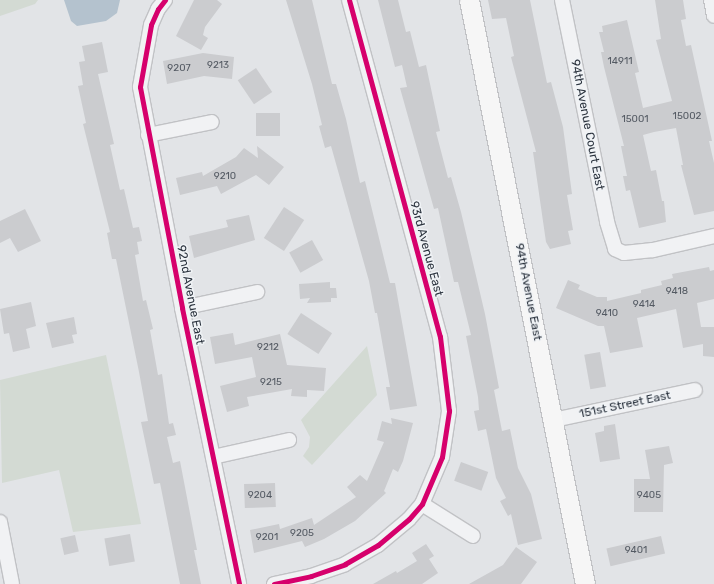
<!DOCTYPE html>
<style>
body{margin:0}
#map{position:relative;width:714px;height:584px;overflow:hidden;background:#e2e4e7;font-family:Rubik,sans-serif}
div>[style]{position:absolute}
.green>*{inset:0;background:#d3dad3}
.water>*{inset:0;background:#b4c2ce}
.building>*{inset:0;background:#cbcccf;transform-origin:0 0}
.roads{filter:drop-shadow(1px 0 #c1c2c5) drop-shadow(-1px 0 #c1c2c5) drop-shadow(0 1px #c1c2c5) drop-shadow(0 -1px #c1c2c5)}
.minor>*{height:14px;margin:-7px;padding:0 7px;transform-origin:7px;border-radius:7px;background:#f1f2f4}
.secondary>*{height:19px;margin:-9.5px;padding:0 9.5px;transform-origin:9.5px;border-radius:9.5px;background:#f6f6f6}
.cycleway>*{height:5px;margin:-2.5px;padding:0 2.5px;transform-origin:2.5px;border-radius:2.5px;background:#d6006c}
span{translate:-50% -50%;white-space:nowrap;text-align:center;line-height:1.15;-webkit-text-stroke:3px #f0f3f6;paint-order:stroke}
.number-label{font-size:10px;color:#545a63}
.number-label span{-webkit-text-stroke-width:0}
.street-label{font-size:12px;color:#2b333e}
</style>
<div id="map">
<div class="green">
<i style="clip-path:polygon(0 0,38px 0,35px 4px,0 16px)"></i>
<i style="clip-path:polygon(367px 346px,377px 395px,312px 465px,303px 456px,309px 447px,310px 437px,301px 420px)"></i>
<i style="clip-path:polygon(106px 355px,141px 524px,73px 532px,59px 470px,2px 483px,0 380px)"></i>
</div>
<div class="water">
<i style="clip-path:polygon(64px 0,120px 0,117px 13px,106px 21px,77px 26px,71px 21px)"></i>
</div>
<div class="building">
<i style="clip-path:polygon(194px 0,217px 0,222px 4px,205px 27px,203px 35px,208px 38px,201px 50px,176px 36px)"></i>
<i style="clip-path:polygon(286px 0,312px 0,332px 84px,336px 84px,346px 119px,360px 183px,365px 181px,390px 283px,395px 283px,417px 406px,390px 410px,386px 387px,390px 387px,377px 313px,375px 313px,369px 281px,331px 146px,325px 148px,319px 126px,322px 125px,312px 84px)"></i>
<i style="clip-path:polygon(378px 0,398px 0,406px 32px,410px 31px,419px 67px,426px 65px,440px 131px,436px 132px,448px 178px,451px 177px,461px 212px,485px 314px,499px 388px,494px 390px,502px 431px,510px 429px,518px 468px,531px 494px,542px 539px,518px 545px,511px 514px,508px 516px,500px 501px,506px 498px,496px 478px,486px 429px,478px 431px,474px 411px,479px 410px,478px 397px,466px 336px,471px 335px,458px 282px,454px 282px,438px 208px,434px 209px,400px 88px,407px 87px,402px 65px,395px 67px)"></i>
<i style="clip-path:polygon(488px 0,530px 0,547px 83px,551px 82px,563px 127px,572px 194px,567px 195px,573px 230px,568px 231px,571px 244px,550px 249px,546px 242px,533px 152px,536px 152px,511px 57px,514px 56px,506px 18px,492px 19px)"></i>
<i style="clip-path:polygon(655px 0,683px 0,686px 19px,681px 20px,686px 46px,691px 45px,712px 141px,709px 141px,714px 163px,714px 211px,694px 215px,681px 165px,683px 165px,676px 128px,654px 132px,643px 135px,651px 171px,656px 170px,662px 201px,664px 201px,666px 222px,639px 228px,630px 190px,626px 191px,623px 176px,627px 176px,621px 146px,624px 146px,604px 67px,601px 52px,604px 52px,599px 32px,603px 32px,602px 26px,627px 20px,639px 72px,635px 73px,643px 108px,672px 101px,656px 40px,661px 39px)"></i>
<i style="clip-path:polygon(102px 42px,108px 72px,98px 74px,114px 144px,110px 145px,120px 190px,124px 189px,133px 228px,139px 227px,142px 241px,137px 242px,139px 254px,135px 255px,143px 301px,146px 300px,153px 329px,150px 330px,158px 375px,162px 374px,169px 424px,173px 423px,176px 435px,167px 437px,173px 463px,180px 461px,197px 550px,194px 550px,201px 584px,180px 584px,160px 483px,154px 484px,141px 422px,148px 421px,139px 372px,116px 259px,112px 259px,107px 233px,110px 232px,83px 124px,86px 123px,78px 86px,83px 85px,79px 62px,85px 61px,82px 46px)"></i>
<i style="clip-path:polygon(203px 53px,234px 57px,232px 79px,204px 76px,167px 84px,163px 61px)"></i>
<i style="left:256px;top:68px;width:29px;height:22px;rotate:56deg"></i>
<i style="left:256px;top:113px;width:24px;height:23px"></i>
<i style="clip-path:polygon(257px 146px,284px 167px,269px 185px,256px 175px,221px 194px,217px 186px,180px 195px,176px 178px,202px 172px,203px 176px,236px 157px,244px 148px,258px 158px)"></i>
<i style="left:284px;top:207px;width:24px;height:37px;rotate:33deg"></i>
<i style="clip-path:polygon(25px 209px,41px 241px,18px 252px,10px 238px,0 243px,0 221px)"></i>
<i style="clip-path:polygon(249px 215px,255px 240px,194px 258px,189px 236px,228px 227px,226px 220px)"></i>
<i style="left:312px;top:240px;width:23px;height:26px;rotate:61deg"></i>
<i style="clip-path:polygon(709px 267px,710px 271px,714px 270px,714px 299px,697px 303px,701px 327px,714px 327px,714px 357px,703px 356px,703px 344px,683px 348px,676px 309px,637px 318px,643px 347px,610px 353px,604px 326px,598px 326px,556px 308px,568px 280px,580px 285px,578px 289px,597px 297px,607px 297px,607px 301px,641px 293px,641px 290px,662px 285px,661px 281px,673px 278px,672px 274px)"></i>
<i style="clip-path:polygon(330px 282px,330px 288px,336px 288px,337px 298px,331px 298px,331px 302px,307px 303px,310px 298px,300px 299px,299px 284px)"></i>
<i style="clip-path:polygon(31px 302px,36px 326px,26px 329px,30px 348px,13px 352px,9px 333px,4px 334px,0 309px)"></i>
<i style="left:301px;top:313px;width:37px;height:25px;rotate:33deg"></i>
<i style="clip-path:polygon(74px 317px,77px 334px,72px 335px,74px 343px,52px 348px,46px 323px)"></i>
<i style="clip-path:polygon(233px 333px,235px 345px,280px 334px,287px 365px,326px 368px,324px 391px,307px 390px,307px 397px,291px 396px,292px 389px,247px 397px,249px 406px,227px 412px,220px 386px,256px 377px,252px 357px,215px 364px,210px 337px)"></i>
<i style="left:600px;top:352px;width:35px;height:16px;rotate:80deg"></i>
<i style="clip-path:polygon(391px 418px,413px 423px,403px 461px,398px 472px,393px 469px,384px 491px,386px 493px,355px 521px,324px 539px,305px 547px,302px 541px,254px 553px,250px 530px,279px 524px,280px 529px,312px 518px,314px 525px,356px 497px,347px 487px,360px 475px,367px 481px,384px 442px,377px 440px,382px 421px,392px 424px)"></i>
<i style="clip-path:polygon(615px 424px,620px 459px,600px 462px,595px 433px,604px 431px,604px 426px)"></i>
<i style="clip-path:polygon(669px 446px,673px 463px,664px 465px,663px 512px,634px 512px,634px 479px,650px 479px,645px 450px)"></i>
<i style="left:461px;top:462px;width:29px;height:20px;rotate:20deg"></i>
<i style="left:275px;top:483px;width:24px;height:31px;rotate:88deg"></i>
<i style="left:130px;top:534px;width:28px;height:26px;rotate:80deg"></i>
<i style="left:75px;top:535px;width:17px;height:15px;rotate:77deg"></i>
<i style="left:661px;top:536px;width:18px;height:56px;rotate:77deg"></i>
<i style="clip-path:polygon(426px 544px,434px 556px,429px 559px,438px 573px,422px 584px,373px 584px,396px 571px,397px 573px,417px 561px,412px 553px)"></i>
<i style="clip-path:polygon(516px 547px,537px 562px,521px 584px,469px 584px,503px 565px)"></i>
</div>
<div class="roads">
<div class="minor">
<i style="left:165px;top:0;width:11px;rotate:128deg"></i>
<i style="left:158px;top:9px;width:17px;rotate:114deg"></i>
<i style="left:151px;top:25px;width:63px;rotate:100.1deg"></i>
<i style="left:140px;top:87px;width:225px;rotate:79.2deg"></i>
<i style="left:182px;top:308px;width:282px;rotate:78.3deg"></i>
<i style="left:562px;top:0;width:227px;rotate:78.5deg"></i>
<i style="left:607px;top:222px;width:28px;rotate:73deg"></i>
<i style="left:615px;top:249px;width:10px;rotate:24deg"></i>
<i style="left:624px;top:253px;width:29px;rotate:-6deg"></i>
<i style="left:653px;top:250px;width:63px;rotate:-12.9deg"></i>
<i style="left:711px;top:0;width:16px;rotate:79deg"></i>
<i style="left:148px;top:135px;width:65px;rotate:-11.5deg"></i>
<i style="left:182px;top:308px;width:77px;rotate:-12deg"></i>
<i style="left:554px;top:420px;width:144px;rotate:-12deg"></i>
<i style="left:213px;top:457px;width:78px;rotate:-12.6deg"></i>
<i style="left:422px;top:504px;width:60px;rotate:32.1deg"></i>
<i style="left:0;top:522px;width:63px;rotate:79deg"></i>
<i style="left:274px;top:584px;width:38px;rotate:-12deg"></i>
<i style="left:311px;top:576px;width:36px;rotate:-19deg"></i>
<i style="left:345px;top:564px;width:38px;rotate:-30deg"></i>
<i style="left:378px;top:545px;width:40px;rotate:-40deg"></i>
<i style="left:409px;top:519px;width:20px;rotate:-49deg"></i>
<i style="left:422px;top:504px;width:51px;rotate:-66.9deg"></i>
<i style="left:442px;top:457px;width:47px;rotate:-81.3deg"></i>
<i style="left:449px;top:411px;width:75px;rotate:-96.9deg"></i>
<i style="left:440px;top:337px;width:349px;rotate:-105.1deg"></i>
</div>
<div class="secondary">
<i style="left:469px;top:0;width:595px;rotate:78.77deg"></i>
</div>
</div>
<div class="cycleway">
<i style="left:165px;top:0;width:11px;rotate:128deg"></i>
<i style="left:158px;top:9px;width:17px;rotate:114deg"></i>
<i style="left:151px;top:25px;width:63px;rotate:100.1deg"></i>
<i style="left:140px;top:87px;width:225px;rotate:79.2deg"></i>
<i style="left:182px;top:308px;width:282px;rotate:78.3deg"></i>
<i style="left:274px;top:584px;width:38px;rotate:-12deg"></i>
<i style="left:311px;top:576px;width:36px;rotate:-19deg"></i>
<i style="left:345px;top:564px;width:38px;rotate:-30deg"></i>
<i style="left:378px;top:545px;width:40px;rotate:-40deg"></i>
<i style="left:409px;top:519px;width:20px;rotate:-49deg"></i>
<i style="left:422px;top:504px;width:51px;rotate:-66.9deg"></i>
<i style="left:442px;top:457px;width:47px;rotate:-81.3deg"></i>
<i style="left:449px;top:411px;width:75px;rotate:-96.9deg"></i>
<i style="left:440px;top:337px;width:349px;rotate:-105.1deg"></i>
</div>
<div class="number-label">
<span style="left:620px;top:62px">14911</span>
<span style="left:218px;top:66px">9213</span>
<span style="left:179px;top:69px">9207</span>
<span style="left:687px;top:117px">15002</span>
<span style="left:635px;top:120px">15001</span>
<span style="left:225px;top:177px">9210</span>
<span style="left:677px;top:292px">9418</span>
<span style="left:644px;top:305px">9414</span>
<span style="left:607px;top:314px">9410</span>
<span style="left:268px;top:348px">9212</span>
<span style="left:271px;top:383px">9215</span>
<span style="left:260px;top:496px">9204</span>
<span style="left:649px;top:496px">9405</span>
<span style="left:302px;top:534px">9205</span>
<span style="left:267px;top:538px">9201</span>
<span style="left:636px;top:551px">9401</span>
</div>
<div class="street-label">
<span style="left:587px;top:125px;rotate:79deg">94th Avenue Court East</span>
<span style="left:426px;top:249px;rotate:75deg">93rd Avenue East</span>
<span style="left:528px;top:292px;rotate:79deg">94th Avenue East</span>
<span style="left:190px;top:295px;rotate:79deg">92nd Avenue East</span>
<span style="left:625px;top:405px;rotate:-12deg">151st Street East</span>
</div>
</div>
